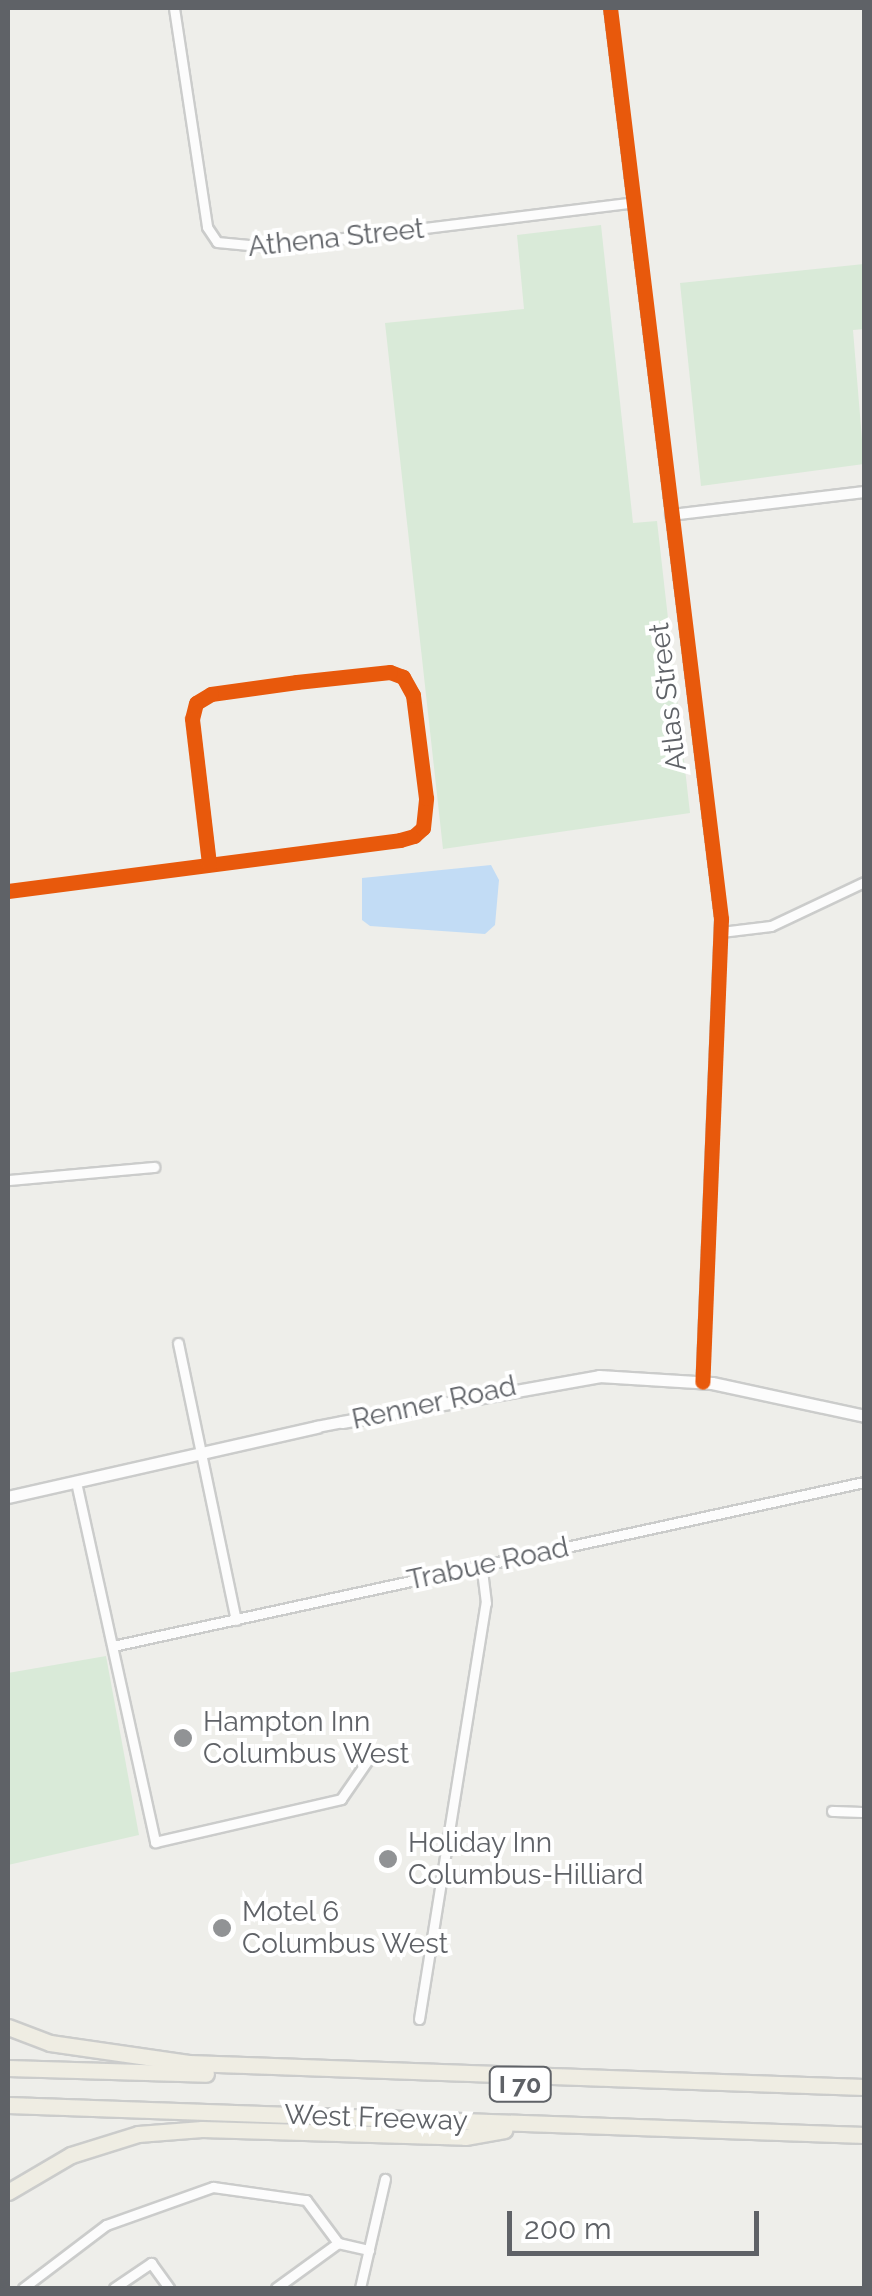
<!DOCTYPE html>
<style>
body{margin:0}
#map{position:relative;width:872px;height:2296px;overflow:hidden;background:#eeeeea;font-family:Raleway,sans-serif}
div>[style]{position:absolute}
.green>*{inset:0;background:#d9ead8}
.water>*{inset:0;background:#c2dcf5}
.roads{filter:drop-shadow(2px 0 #cbcccb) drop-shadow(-2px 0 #cbcccb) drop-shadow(0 2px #cbcccb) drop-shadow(0 -2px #cbcccb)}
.minor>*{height:9px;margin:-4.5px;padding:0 4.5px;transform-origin:4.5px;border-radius:4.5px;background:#fcfcfc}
.tertiary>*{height:10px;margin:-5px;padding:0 5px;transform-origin:5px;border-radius:5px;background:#fcfcfc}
.secondary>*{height:11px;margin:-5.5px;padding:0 5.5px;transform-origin:5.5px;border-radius:5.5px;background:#fcfcfc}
.motorway>*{height:15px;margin:-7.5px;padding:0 7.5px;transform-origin:7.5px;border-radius:7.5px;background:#efede3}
.cycleway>*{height:15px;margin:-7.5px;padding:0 7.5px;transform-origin:7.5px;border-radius:7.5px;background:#e8590c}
.dots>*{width:28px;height:28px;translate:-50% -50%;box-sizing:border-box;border:5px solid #fff;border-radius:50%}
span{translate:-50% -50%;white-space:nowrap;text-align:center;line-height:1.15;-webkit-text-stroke:8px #fff;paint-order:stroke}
.shield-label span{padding:2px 8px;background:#fff;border:2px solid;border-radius:8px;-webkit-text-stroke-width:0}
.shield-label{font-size:25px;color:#5f6267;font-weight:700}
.street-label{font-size:28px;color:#5f6267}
.poi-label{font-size:28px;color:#5f6267}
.left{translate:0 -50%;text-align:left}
.frame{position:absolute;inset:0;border:10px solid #5f6267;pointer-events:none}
.scale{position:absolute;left:507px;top:2211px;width:252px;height:45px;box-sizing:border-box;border:5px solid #5f6267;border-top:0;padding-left:12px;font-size:30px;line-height:35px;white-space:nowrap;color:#5f6267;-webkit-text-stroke:8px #fff;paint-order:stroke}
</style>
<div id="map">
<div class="green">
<i style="clip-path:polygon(601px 225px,633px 523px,657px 521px,690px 813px,443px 849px,385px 323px,524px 309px,517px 235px)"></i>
<i style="clip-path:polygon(864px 264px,864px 329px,853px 330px,864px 464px,701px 486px,680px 283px)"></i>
<i style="clip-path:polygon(106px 1656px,139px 1835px,8px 1865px,8px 1673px)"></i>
</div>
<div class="water">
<i style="clip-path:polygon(491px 865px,499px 880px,495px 925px,485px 934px,370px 926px,362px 920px,362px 878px)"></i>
</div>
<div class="roads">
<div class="minor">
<i style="left:174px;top:8px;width:221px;rotate:81.4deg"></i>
<i style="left:207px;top:227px;width:18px;rotate:56deg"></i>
<i style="left:217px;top:242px;width:53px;rotate:5.4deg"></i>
<i style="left:270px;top:247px;width:367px;rotate:-7deg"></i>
<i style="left:8px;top:891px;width:395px;rotate:-7.4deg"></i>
<i style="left:400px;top:840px;width:15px;rotate:-16deg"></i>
<i style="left:414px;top:836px;width:12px;rotate:-42deg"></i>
<i style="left:423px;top:828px;width:30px;rotate:-84deg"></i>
<i style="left:426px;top:798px;width:104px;rotate:-97.2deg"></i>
<i style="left:413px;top:695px;width:21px;rotate:-119deg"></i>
<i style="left:403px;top:677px;width:14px;rotate:-159deg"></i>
<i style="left:390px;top:672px;width:94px;rotate:173.9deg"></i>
<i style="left:297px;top:682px;width:87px;rotate:172.1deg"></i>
<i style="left:211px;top:694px;width:17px;rotate:149deg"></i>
<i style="left:196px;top:703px;width:16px;rotate:104deg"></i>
<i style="left:192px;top:719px;width:146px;rotate:83.3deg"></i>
<i style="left:721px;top:932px;width:50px;rotate:-6.8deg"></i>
<i style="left:771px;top:926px;width:103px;rotate:-25.3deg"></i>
<i style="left:8px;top:1180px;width:147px;rotate:-5.1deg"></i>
<i style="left:178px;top:1343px;width:283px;rotate:78.2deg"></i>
<i style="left:76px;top:1482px;width:369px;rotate:77.6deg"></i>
<i style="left:155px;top:1842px;width:191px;rotate:-13deg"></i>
<i style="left:341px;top:1799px;width:51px;rotate:-55.4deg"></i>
<i style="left:113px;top:1646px;width:769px;rotate:-12.32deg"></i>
<i style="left:832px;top:1811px;width:32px;rotate:2deg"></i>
<i style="left:419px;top:2019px;width:421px;rotate:-80.9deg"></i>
<i style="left:486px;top:1603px;width:38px;rotate:-97deg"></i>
<i style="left:23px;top:2288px;width:104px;rotate:-37.2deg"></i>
<i style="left:106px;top:2225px;width:114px;rotate:-19.6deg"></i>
<i style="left:213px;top:2187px;width:94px;rotate:8deg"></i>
<i style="left:306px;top:2200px;width:54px;rotate:53.3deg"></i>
<i style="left:338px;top:2243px;width:32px;rotate:13deg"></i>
<i style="left:114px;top:2288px;width:45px;rotate:-34deg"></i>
<i style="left:151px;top:2263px;width:31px;rotate:54deg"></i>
<i style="left:276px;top:2288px;width:77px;rotate:-36deg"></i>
<i style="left:360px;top:2288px;width:112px;rotate:-77.1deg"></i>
</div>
<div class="tertiary">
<i style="left:610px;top:8px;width:918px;rotate:83.05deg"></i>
<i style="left:721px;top:919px;width:463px;rotate:92.3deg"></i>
<i style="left:671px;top:515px;width:194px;rotate:-6.8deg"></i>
<i style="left:317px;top:1427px;width:25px;rotate:-11deg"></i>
</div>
<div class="secondary">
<i style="left:342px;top:1422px;width:261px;rotate:-10.1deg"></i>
<i style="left:599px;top:1376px;width:113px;rotate:3.5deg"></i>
<i style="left:712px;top:1383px;width:156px;rotate:12.2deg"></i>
<i style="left:8px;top:1497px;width:317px;rotate:-12.8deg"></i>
</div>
<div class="motorway">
<i style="left:8px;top:2027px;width:45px;rotate:20.9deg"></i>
<i style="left:50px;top:2043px;width:140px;rotate:8.2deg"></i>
<i style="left:189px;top:2063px;width:675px;rotate:2.04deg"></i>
<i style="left:8px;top:2068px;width:198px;rotate:1.7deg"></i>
<i style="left:8px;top:2105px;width:857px;rotate:2.01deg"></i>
<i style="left:8px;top:2192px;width:73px;rotate:-30.4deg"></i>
<i style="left:71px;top:2155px;width:70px;rotate:-17.4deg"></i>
<i style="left:138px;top:2134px;width:64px;rotate:-4.5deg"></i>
<i style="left:202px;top:2129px;width:263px;rotate:1.7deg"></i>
<i style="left:465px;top:2137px;width:40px;rotate:-10deg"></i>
</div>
</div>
<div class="cycleway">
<i style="left:610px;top:8px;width:918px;rotate:83.05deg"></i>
<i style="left:721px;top:919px;width:463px;rotate:92.3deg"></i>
<i style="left:8px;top:891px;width:395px;rotate:-7.4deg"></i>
<i style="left:400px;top:840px;width:15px;rotate:-16deg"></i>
<i style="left:414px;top:836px;width:12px;rotate:-42deg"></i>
<i style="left:423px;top:828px;width:30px;rotate:-84deg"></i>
<i style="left:426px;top:798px;width:104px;rotate:-97.2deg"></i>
<i style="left:413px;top:695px;width:21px;rotate:-119deg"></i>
<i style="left:403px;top:677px;width:14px;rotate:-159deg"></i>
<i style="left:390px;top:672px;width:94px;rotate:173.9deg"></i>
<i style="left:297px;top:682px;width:87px;rotate:172.1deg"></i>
<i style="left:211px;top:694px;width:17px;rotate:149deg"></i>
<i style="left:196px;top:703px;width:16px;rotate:104deg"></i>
<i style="left:192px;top:719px;width:146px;rotate:83.3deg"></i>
</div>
<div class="dots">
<i style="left:183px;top:1738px;background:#919395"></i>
<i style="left:388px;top:1859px;background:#919395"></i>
<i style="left:222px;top:1928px;background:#919395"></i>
</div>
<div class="shield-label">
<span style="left:520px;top:2084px">I 70</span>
</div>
<div class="street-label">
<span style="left:336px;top:238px;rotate:-6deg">Athena Street</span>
<span style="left:668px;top:697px;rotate:-97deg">Atlas Street</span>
<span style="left:434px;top:1403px;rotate:-12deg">Renner Road</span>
<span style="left:488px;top:1564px;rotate:-12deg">Trabue Road</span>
<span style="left:376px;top:2118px;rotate:2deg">West Freeway</span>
</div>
<div class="poi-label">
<span class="left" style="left:203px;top:1738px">Hampton Inn<br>Columbus West</span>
<span class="left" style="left:408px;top:1859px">Holiday Inn<br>Columbus-Hilliard</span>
<span class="left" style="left:242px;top:1928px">Motel 6<br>Columbus West</span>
</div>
<div class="frame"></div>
<div class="scale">200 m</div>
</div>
